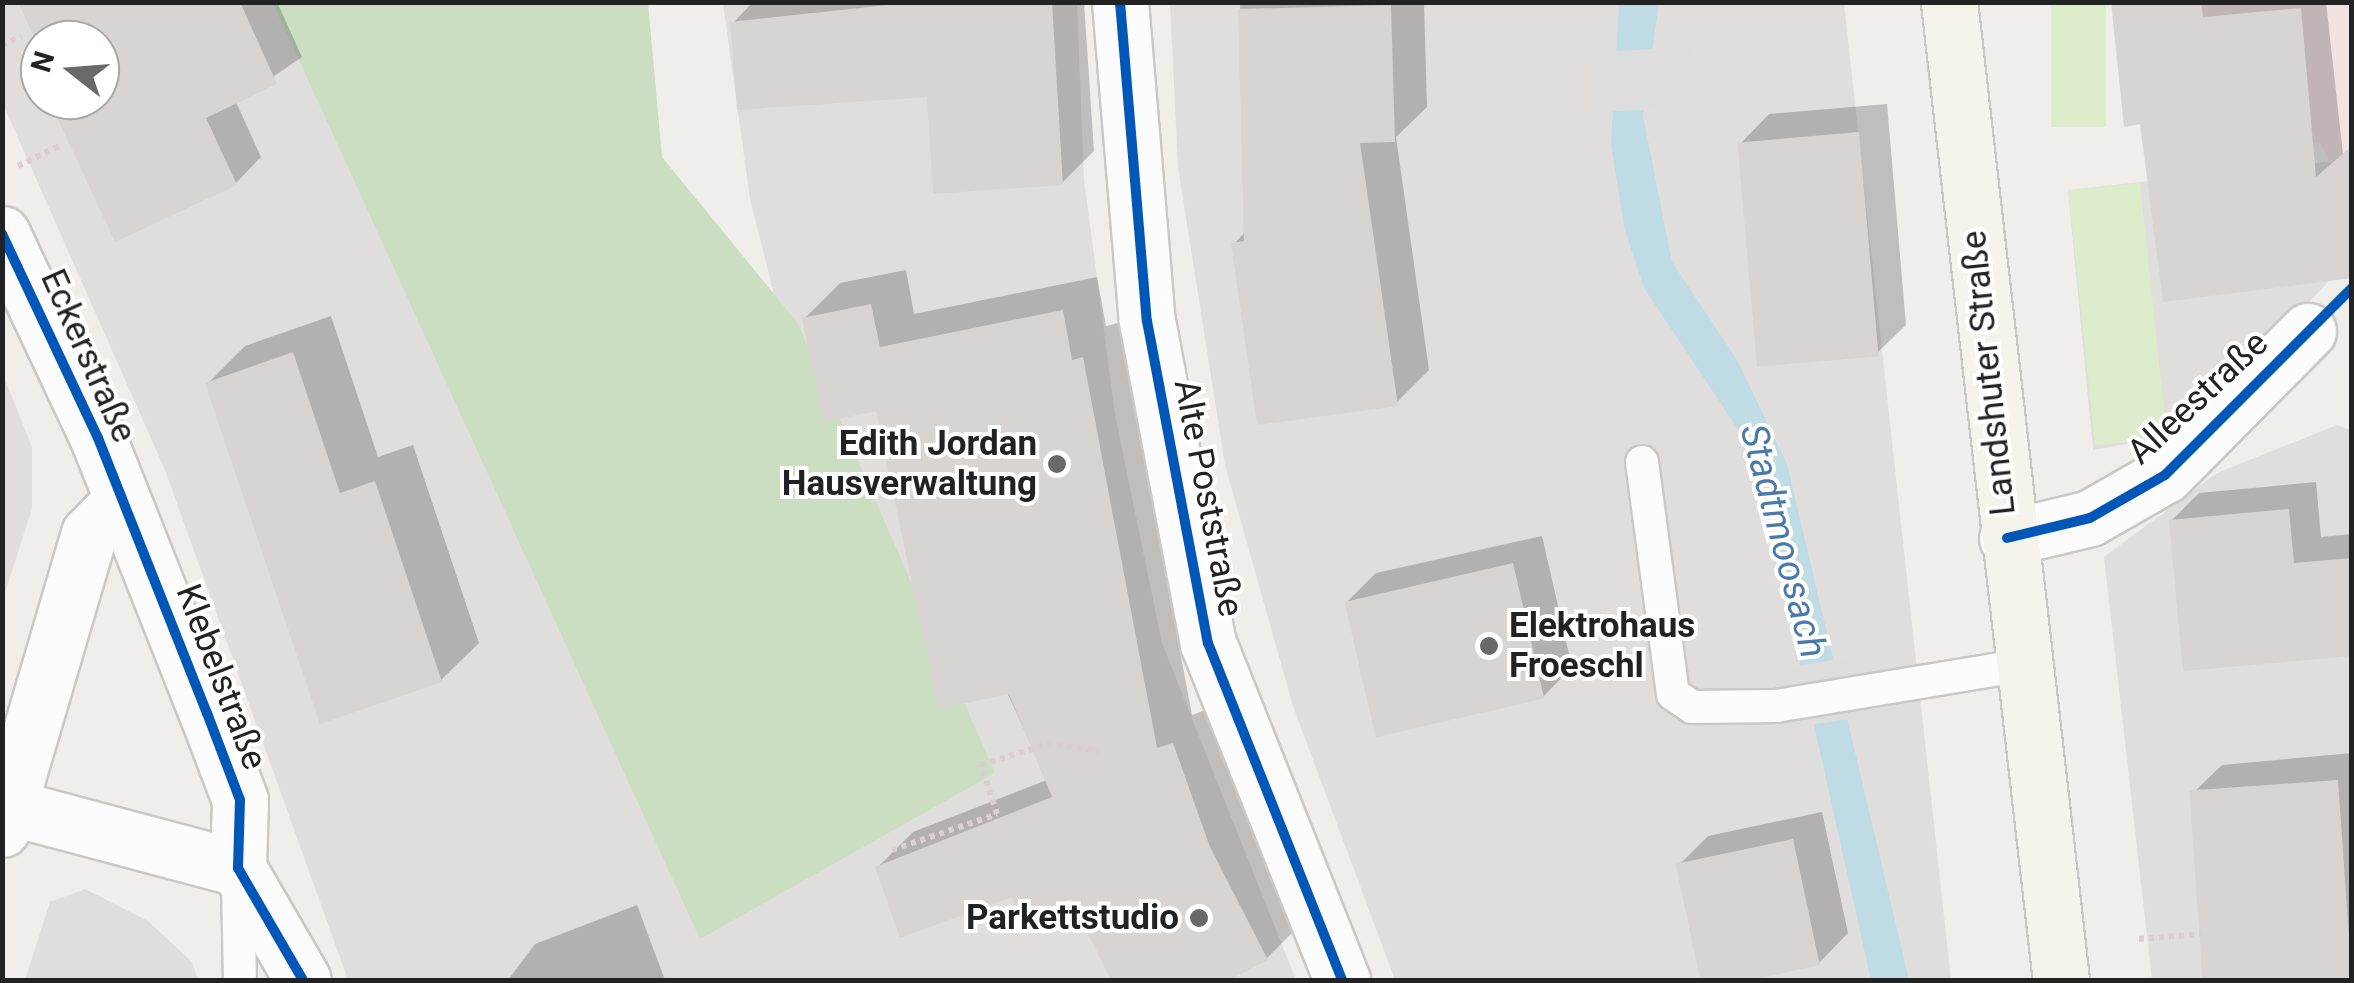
<!DOCTYPE html>
<meta charset="utf-8">
<style>
body{margin:0}
#map{position:relative;width:2354px;height:983px;overflow:hidden;background:#f0eeeb;font-family:Roboto,sans-serif}
div>[style]{position:absolute}
.residential>*{inset:0;background:#dfdedc}
.commercial>*{inset:0;background:#f1e3e1}
.grass>*{inset:0;background:#ddeccb;transform-origin:0 0}
.forest>*{inset:0;background:#cbdec1}
.water>*{inset:0;background:#bfdbe3}
.pier>*{inset:0;background:#dedddd;transform-origin:0 0}
.shadow>*{inset:0;background:#0003}
.building>*{inset:0;background:#d7d4d2;transform-origin:0 0}
.path>*{height:6px;margin-top:-3px;transform-origin:0;background:repeating-linear-gradient(90deg,#dccecd 0 5px,transparent 0 10px)}
.roads{filter:drop-shadow(2px 0 #c9c8c7) drop-shadow(-2px 0 #c9c8c7) drop-shadow(0 2px #c9c8c7) drop-shadow(0 -2px #c9c8c7)}
.service>*{height:32px;margin:-16px;padding:0 16px;transform-origin:16px;border-radius:16px;background:#fdfcfc}
.minor>*{height:55px;margin:-27.5px;padding:0 27.5px;transform-origin:27.5px;border-radius:27.5px;background:#fdfcfc}
.secondary>*{height:55px;margin:-27.5px;padding:0 27.5px;transform-origin:27.5px;border-radius:27.5px;background:#f4f4ed}
.cycleway>*{height:10px;margin:-5px;padding:0 5px;transform-origin:5px;border-radius:5px;background:#0057b8}
.dots>*{width:28px;height:28px;translate:-50% -50%;box-sizing:border-box;border:5px solid #fff;border-radius:50%}
span{translate:-50% -50%;white-space:nowrap;text-align:center;line-height:1.15;-webkit-text-stroke:8px #fff;paint-order:stroke}
.street-label{font-size:35px;color:#222}
.poi-label{font-size:35px;color:#222;font-weight:700}
.right{translate:-100% -50%;text-align:right}
.left{translate:0 -50%;text-align:left}
.water-label{font-size:38px;color:#4a7aab;font-style:italic}
.frame{position:absolute;inset:0;border:5px solid #222;pointer-events:none}
.north{position:absolute;left:20px;top:20px;width:100px;height:100px;box-sizing:border-box;background:#fff;border:2px solid #a7a7a7;border-radius:50%;rotate:287deg;font-size:28px;font-weight:700;line-height:40px;text-align:center;color:#222}
.north::after{content:'';display:block;margin:auto;width:35px;height:45px;background:#6a6968;clip-path:polygon(50% 0,100% 100%,50% 72%,0 100%)}
</style>
<div id="map">
<div class="residential">
<i style="clip-path:polygon(evenodd,2px 3px,392px 3px,898px 787px,750px 199px,723px 3px,1077px 3px,1084px 179px,1115px 415px,1162px 643px,1296px 980px,348px 980px,165px 470px,3px 104px,2px 3px,40px 40px,100px 40px,100px 100px,40px 100px,40px 40px)"></i>
<i style="clip-path:polygon(1170px 3px,1844px 3px,1951px 980px,1395px 980px,1293px 706px,1225px 465px,1178px 167px)"></i>
<i style="clip-path:polygon(2335px 161px,2351px 208px,2329px 281px,2183px 434px,2093px 450px,2068px 190px)"></i>
<i style="clip-path:polygon(3px 374px,32px 447px,32px 509px,3px 599px)"></i>
<i style="clip-path:polygon(2337px 425px,2351px 430px,2351px 980px,2152px 980px,2104px 557px,2217px 473px)"></i>
<i style="clip-path:polygon(85px 889px,148px 921px,192px 962px,198px 980px,25px 980px,50px 902px)"></i>
</div>
<div class="commercial">
<i style="clip-path:polygon(2201px 3px,2351px 3px,2351px 208px,2320px 142px,2219px 153px)"></i>
</div>
<div class="grass">
<i style="left:2051px;top:3px;width:55px;height:124px"></i>
<i style="left:2140px;top:183px;width:256px;height:72px;rotate:84deg"></i>
</div>
<div class="forest">
<i style="clip-path:polygon(273px 3px,648px 3px,662px 157px,797px 322px,995px 773px,700px 939px)"></i>
</div>
<div class="water">
<i style="clip-path:polygon(1619px 3px,1659px 3px,1643px 116px,1672px 262px,1737px 360px,1787px 464px,1909px 980px,1871px 980px,1753px 452px,1644px 288px,1624px 227px,1611px 143px)"></i>
</div>
<div class="pier">
<i style="left:1694px;top:47px;width:60px;height:105px;rotate:87deg"></i>
<i style="left:1857px;top:656px;width:61px;height:88px;rotate:81deg"></i>
</div>
<div class="shadow">
<i style="clip-path:polygon(21px 2px,277px 2px,302px 57px,236px 102px,261px 157px,236px 183px,52px 100px,100px 100px,100px 40px,40px 40px,40px 73px,30px 51px,39px 42px)"></i>
<i style="clip-path:polygon(753px 2px,1084px 2px,1094px 151px,1062px 183px,929px 94px,733px 23px)"></i>
<i style="clip-path:polygon(1240px 2px,1424px 2px,1427px 107px,1396px 137px,1429px 370px,1396px 403px,1234px 244px,1246px 231px)"></i>
<i style="clip-path:polygon(2113px 2px,2326px 2px,2343px 154px,2352px 146px,2352px 255px,2142px 121px)"></i>
<i style="clip-path:polygon(1887px 104px,1906px 325px,1876px 354px,1740px 144px,1769px 114px)"></i>
<i style="clip-path:polygon(906px 270px,914px 314px,1097px 277px,1106px 326px,1118px 323px,1192px 715px,1208px 709px,1244px 812px,1302px 923px,1267px 958px,1223px 980px,1114px 980px,1072px 896px,878px 867px,913px 832px,1047px 780px,878px 408px,805px 318px,840px 283px)"></i>
<i style="clip-path:polygon(331px 316px,378px 457px,413px 445px,479px 643px,441px 680px,208px 383px,245px 346px)"></i>
<i style="clip-path:polygon(2316px 482px,2321px 537px,2352px 534px,2352px 653px,2171px 521px,2199px 493px)"></i>
<i style="clip-path:polygon(1542px 536px,1572px 667px,1543px 697px,1347px 602px,1376px 573px)"></i>
<i style="clip-path:polygon(2352px 753px,2352px 980px,2209px 980px,2192px 794px,2222px 765px)"></i>
<i style="clip-path:polygon(1822px 812px,1848px 933px,1819px 963px,1704px 980px,1679px 865px,1708px 836px)"></i>
<i style="clip-path:polygon(637px 905px,665px 980px,508px 980px,535px 944px)"></i>
</div>
<div class="building">
<i style="clip-path:polygon(18px 2px,240px 2px,277px 84px,206px 118px,237px 185px,115px 242px,49px 100px,100px 100px,100px 40px,40px 40px,40px 79px,27px 51px,38px 46px)"></i>
<i style="clip-path:polygon(915px 2px,1052px 2px,1063px 185px,933px 194px,927px 97px,737px 110px,730px 22px)"></i>
<i style="clip-path:polygon(2111px 2px,2201px 2px,2203px 17px,2301px 8px,2316px 177px,2352px 146px,2352px 278px,2163px 302px,2140px 124px,2124px 127px)"></i>
<i style="clip-path:polygon(1391px 5px,1395px 142px,1360px 143px,1398px 406px,1257px 425px,1231px 243px,1244px 241px,1238px 9px)"></i>
<i style="left:1859px;top:132px;width:225px;height:122px;rotate:85deg"></i>
<i style="clip-path:polygon(871px 304px,880px 347px,1063px 310px,1072px 360px,1083px 357px,1157px 748px,1173px 743px,1210px 847px,1268px 960px,1229px 980px,1111px 980px,1071px 899px,1020px 917px,1012px 897px,900px 938px,875px 867px,1052px 797px,1009px 694px,938px 709px,876px 411px,823px 422px,802px 318px)"></i>
<i style="clip-path:polygon(293px 352px,340px 493px,375px 481px,442px 682px,320px 724px,205px 383px)"></i>
<i style="clip-path:polygon(2289px 509px,2294px 563px,2352px 558px,2352px 656px,2183px 671px,2169px 520px)"></i>
<i style="left:1513px;top:563px;width:139px;height:173px;rotate:77deg"></i>
<i style="left:2338px;top:780px;width:200px;height:149px;rotate:86deg"></i>
<i style="left:1793px;top:839px;width:129px;height:120px;rotate:78deg"></i>
</div>
<div class="path">
<i style="left:2px;top:45px;width:21px;rotate:-25deg"></i>
<i style="left:18px;top:166px;width:50px;rotate:-26.1deg"></i>
<i style="left:892px;top:850px;width:111px;rotate:-18.9deg"></i>
<i style="left:997px;top:814px;width:52px;rotate:-108.1deg"></i>
<i style="left:981px;top:765px;width:69px;rotate:-17.7deg"></i>
<i style="left:1047px;top:744px;width:52px;rotate:7.7deg"></i>
<i style="left:2139px;top:939px;width:63px;rotate:-4.5deg"></i>
</div>
<div class="roads">
<div class="service">
<i style="left:1642px;top:462px;width:234px;rotate:82.4deg"></i>
<i style="left:1673px;top:694px;width:23px;rotate:34deg"></i>
<i style="left:1692px;top:707px;width:84px;rotate:-0.7deg"></i>
<i style="left:1776px;top:706px;width:251px;rotate:-9.4deg"></i>
<i style="left:238px;top:880px;width:100px;rotate:88.9deg"></i>
</div>
<div class="minor">
<i style="left:1120px;top:2px;width:320px;rotate:85.2deg"></i>
<i style="left:1147px;top:321px;width:328px;rotate:79.3deg"></i>
<i style="left:1208px;top:643px;width:363px;rotate:68.3deg"></i>
<i style="left:2px;top:234px;width:225px;rotate:64.8deg"></i>
<i style="left:98px;top:438px;width:296px;rotate:68.4deg"></i>
<i style="left:207px;top:713px;width:93px;rotate:69.2deg"></i>
<i style="left:240px;top:800px;width:68px;rotate:91.7deg"></i>
<i style="left:238px;top:868px;width:129px;rotate:59.9deg"></i>
<i style="left:2007px;top:538px;width:85px;rotate:-13.5deg"></i>
<i style="left:2090px;top:518px;width:86px;rotate:-29.8deg"></i>
<i style="left:2165px;top:475px;width:203px;rotate:-45.2deg"></i>
<i style="left:2px;top:805px;width:244px;rotate:14.9deg"></i>
<i style="left:2px;top:829px;width:308px;rotate:-73.6deg"></i>
<i style="left:89px;top:534px;width:45px;rotate:-45.9deg"></i>
</div>
<div class="secondary">
<i style="left:1949px;top:2px;width:984px;rotate:83.47deg"></i>
</div>
</div>
<div class="cycleway">
<i style="left:1120px;top:2px;width:320px;rotate:85.2deg"></i>
<i style="left:1147px;top:321px;width:328px;rotate:79.3deg"></i>
<i style="left:1208px;top:643px;width:363px;rotate:68.3deg"></i>
<i style="left:2px;top:234px;width:225px;rotate:64.8deg"></i>
<i style="left:98px;top:438px;width:296px;rotate:68.4deg"></i>
<i style="left:207px;top:713px;width:93px;rotate:69.2deg"></i>
<i style="left:240px;top:800px;width:68px;rotate:91.7deg"></i>
<i style="left:238px;top:868px;width:129px;rotate:59.9deg"></i>
<i style="left:2007px;top:538px;width:85px;rotate:-13.5deg"></i>
<i style="left:2090px;top:518px;width:86px;rotate:-29.8deg"></i>
<i style="left:2165px;top:475px;width:264px;rotate:-45deg"></i>
</div>
<div class="dots">
<i style="left:1057px;top:464px;background:#6a6968"></i>
<i style="left:1489px;top:646px;background:#6a6968"></i>
<i style="left:1199px;top:918px;background:#6a6968"></i>
</div>
<div class="street-label">
<span style="left:88px;top:356px;rotate:66deg">Eckerstraße</span>
<span style="left:1989px;top:373px;rotate:-96deg">Landshuter Straße</span>
<span style="left:2198px;top:398px;rotate:-43deg">Alleestraße</span>
<span style="left:1208px;top:498px;rotate:79deg">Alte Poststraße</span>
<span style="left:221px;top:677px;rotate:69deg">Klebelstraße</span>
</div>
<div class="poi-label">
<span class="right" style="left:1037px;top:464px">Edith Jordan<br>Hausverwaltung</span>
<span class="left" style="left:1509px;top:646px">Elektrohaus<br>Froeschl</span>
<span class="right" style="left:1179px;top:918px">Parkettstudio</span>
</div>
<div class="water-label">
<span style="left:1783px;top:541px;rotate:75deg">Stadtmoosach</span>
</div>
<div class="frame"></div>
<div class="north">N</div>
</div>
